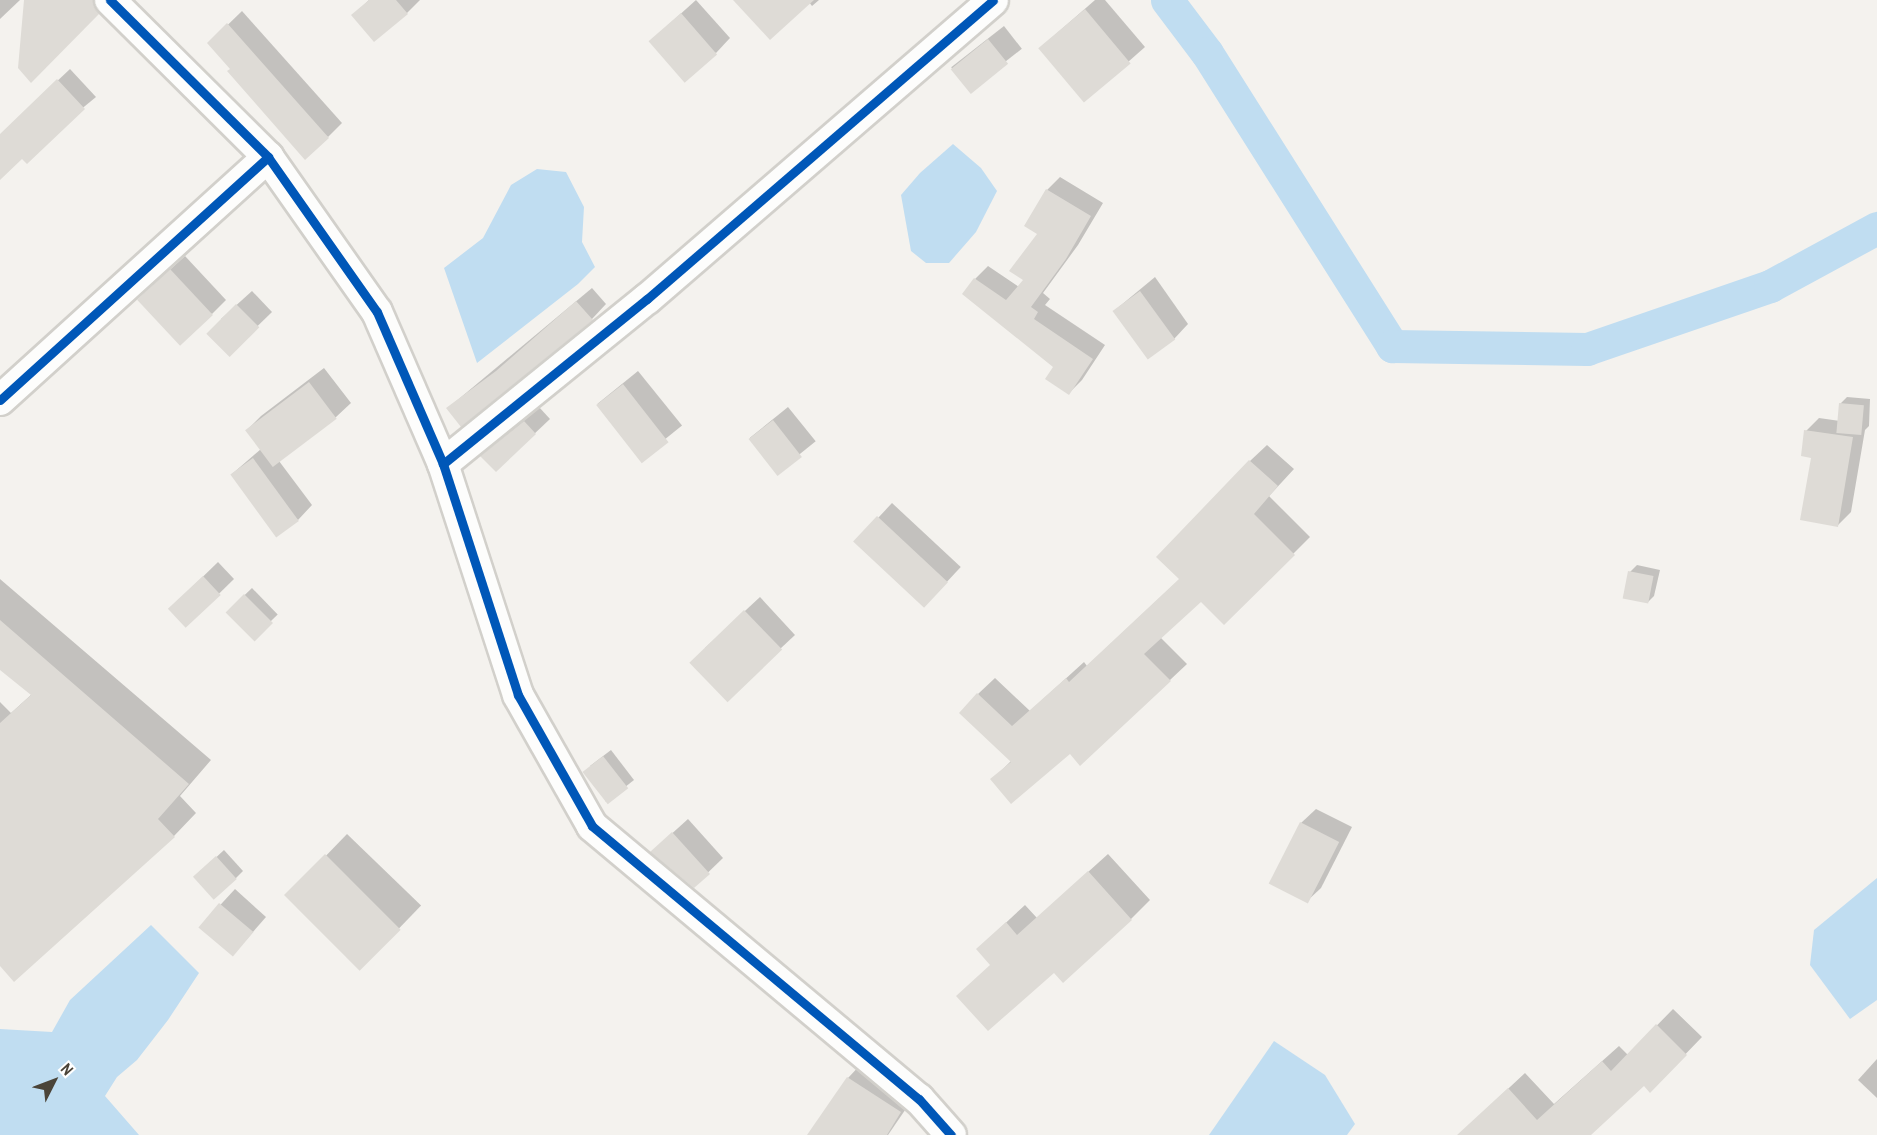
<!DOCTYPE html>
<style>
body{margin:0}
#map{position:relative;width:1877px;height:1135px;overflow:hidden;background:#f4f2ee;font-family:"Archivo Narrow",sans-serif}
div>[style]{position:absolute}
.water>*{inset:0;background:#c0ddf1}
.shadow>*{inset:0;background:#0003;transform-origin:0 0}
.canal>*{height:33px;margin:-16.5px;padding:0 16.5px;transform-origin:16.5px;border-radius:16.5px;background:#c0ddf1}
.building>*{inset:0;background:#dedbd6;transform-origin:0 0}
.roads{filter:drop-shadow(2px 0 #d2d0cb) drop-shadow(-2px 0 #d2d0cb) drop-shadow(0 2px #d2d0cb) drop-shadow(0 -2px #d2d0cb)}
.street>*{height:30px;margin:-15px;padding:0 15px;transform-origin:15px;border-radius:15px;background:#fdfdfc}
.cycleway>*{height:9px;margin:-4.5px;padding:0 4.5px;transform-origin:4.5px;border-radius:4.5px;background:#0057b8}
span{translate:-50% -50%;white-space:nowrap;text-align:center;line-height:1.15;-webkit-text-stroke:4.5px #fff;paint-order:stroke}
.north{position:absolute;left:24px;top:1051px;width:60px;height:60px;-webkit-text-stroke:4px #fff;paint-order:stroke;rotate:48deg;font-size:16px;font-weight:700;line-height:24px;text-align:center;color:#4b4439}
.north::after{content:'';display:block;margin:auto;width:21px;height:27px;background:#4b4439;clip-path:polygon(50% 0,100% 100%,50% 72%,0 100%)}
</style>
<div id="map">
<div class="water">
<i style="clip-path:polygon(953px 144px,981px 168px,997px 191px,976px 232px,949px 263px,926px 263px,911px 251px,901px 195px,920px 173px)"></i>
<i style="clip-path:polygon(537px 169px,566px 172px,584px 207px,582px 242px,595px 267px,578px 284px,477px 363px,444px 268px,483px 238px,511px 185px)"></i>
<i style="clip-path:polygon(1877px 878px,1877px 1000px,1850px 1019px,1810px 965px,1814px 930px)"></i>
<i style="clip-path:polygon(151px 925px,199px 973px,168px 1020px,137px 1060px,117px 1077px,105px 1096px,139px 1135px,0 1135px,0 1029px,52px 1032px,70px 1000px)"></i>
<i style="clip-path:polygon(1274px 1041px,1325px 1075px,1355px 1124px,1347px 1135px,1209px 1135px)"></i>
</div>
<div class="shadow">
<i style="clip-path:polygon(0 0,20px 0,0 19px)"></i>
<i style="clip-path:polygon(369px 0,420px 0,407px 13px,353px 15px)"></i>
<i style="clip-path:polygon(696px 0,730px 38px,716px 53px,666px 27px)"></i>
<i style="clip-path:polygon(735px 0,819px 0,812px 6px,809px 2px)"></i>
<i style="clip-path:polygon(1095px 0,1105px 0,1145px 47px,1085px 100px,1040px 48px)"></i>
<i style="clip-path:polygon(242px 11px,342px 123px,328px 137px,232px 69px,209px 43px)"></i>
<i style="left:1004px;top:26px;width:29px;height:67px;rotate:52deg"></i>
<i style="clip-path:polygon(70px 69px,96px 97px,23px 157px,0 168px,0 135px)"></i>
<i style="clip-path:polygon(1060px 177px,1103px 203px,1078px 245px,1043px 293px,1050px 299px,1045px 305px,1105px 345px,1082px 380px,1069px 393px,1055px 366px,975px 279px,988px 266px,1019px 287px,1025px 280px,1039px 233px,1047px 190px)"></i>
<i style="clip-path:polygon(185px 256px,226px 300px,212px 314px,153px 285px)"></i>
<i style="clip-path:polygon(1155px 277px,1188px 324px,1174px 339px,1114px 311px)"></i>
<i style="clip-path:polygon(592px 288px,606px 304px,592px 319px,448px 408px)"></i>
<i style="clip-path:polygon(252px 291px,272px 312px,228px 355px,221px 319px)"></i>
<i style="clip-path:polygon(324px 368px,351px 403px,336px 417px,279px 461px,312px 505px,298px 520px,232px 474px,261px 449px,247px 430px,261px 416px)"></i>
<i style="left:638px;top:371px;width:70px;height:52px;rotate:51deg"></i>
<i style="clip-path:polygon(1847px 397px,1870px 399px,1869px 426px,1865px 430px,1851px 512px,1838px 525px,1806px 431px,1819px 418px,1840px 421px,1840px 404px)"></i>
<i style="clip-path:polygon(539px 407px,550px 419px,496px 470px,482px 456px)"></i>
<i style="left:788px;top:407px;width:44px;height:49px;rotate:51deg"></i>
<i style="clip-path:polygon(1267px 445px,1294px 469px,1269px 496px,1310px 537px,1224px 623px,1201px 600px,1160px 637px,1187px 664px,1170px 680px,992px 780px,1012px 760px,978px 694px,995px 678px,1030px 711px,1084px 662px,1087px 666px,1180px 579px,1250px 461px)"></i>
<i style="left:892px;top:503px;width:94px;height:53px;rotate:43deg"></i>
<i style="clip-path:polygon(218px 562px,234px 579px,186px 626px,184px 595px)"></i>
<i style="clip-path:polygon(1637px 565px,1660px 570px,1654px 596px,1647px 603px,1630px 572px)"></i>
<i style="clip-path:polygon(0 579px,211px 760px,180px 796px,196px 813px,174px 836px,0 966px,0 702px,11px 713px,32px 694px,0 668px)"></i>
<i style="left:252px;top:588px;width:37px;height:34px;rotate:46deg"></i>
<i style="clip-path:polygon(760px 597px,795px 635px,780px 649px,705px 648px)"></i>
<i style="clip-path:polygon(611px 750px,634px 780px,606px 802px,590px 766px)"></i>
<i style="clip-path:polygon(1316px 809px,1352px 827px,1321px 888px,1306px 902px,1301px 823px)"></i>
<i style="clip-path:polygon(688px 819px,723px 858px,694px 886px,667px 838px)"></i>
<i style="left:347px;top:834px;width:103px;height:86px;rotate:44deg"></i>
<i style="clip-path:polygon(224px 850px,243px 871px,236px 878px,195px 877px)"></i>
<i style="clip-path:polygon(1108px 854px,1150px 900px,1131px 919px,1063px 981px,1054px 971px,991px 964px,997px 931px,1025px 905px,1037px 918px)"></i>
<i style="clip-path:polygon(235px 889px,266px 917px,246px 940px,200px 927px)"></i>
<i style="clip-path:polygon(1673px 1009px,1702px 1037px,1650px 1091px,1644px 1084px,1588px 1135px,1469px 1135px,1481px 1114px,1525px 1073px,1554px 1104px,1619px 1046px,1628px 1055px)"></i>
<i style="clip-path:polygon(1877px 1059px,1877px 1098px,1858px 1080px)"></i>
<i style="clip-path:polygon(862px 1063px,914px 1097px,888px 1135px,808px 1135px,848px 1078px)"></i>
</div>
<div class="canal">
<i style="left:1167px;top:0;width:66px;rotate:53deg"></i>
<i style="left:1207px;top:53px;width:347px;rotate:57.7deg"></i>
<i style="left:1392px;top:346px;width:195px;rotate:0.9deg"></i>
<i style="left:1587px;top:349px;width:194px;rotate:-19deg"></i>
<i style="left:1770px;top:286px;width:122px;rotate:-28.5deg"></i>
</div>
<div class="building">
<i style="clip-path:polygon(24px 0,93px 0,99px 14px,31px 83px,18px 68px)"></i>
<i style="clip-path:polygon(369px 0,396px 0,408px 14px,374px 42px,351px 15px)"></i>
<i style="clip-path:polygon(733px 0,814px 0,770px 40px)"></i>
<i style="left:1085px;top:9px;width:71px;height:61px;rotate:50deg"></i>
<i style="left:681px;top:13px;width:55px;height:43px;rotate:49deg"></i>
<i style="clip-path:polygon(227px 23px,329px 138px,305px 160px,227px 71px,230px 69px,207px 43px)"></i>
<i style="left:988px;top:39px;width:32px;height:48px;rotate:51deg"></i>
<i style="clip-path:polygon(57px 79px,85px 109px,27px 164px,22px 159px,0 180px,0 134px)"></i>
<i style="clip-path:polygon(1046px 189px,1091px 216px,1066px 259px,1031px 307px,1038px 312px,1034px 319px,1093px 359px,1069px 395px,1045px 379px,1053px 367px,962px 294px,974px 278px,1006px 300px,1023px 280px,1009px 271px,1037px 234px,1024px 226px)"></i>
<i style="left:170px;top:269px;width:63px;height:45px;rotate:47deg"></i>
<i style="left:1140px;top:291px;width:60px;height:34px;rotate:54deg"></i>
<i style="clip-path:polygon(576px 301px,593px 320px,461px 427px,446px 408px,496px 371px)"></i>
<i style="left:236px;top:304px;width:33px;height:42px;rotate:45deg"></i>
<i style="left:309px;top:382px;width:46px;height:80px;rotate:53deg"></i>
<i style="left:623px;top:384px;width:74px;height:34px;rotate:52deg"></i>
<i style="left:1839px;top:403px;width:25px;height:30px;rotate:5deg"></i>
<i style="left:773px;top:420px;width:47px;height:31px;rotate:52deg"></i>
<i style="clip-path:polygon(524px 421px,536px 434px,496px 472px,480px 456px)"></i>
<i style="clip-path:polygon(1804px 430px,1853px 437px,1838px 527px,1800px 520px,1811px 458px,1801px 456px)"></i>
<i style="left:253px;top:458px;width:78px;height:28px;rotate:54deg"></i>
<i style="clip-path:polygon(1249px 460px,1278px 486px,1254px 514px,1295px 555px,1224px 625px,1201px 602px,1144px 654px,1171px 681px,1080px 766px,1070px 754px,1011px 804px,990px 779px,1011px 762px,959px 713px,977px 693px,1012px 726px,1066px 678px,1069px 682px,1179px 579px,1156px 557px)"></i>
<i style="left:877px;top:516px;width:97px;height:35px;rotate:43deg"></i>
<i style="left:1628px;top:571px;width:26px;height:28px;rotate:11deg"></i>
<i style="left:203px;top:576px;width:26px;height:48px;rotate:47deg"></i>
<i style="left:244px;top:594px;width:41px;height:26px;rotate:45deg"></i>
<i style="left:744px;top:610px;width:55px;height:76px;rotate:46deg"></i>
<i style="clip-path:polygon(0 620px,189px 784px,158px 819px,175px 837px,14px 982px,0 966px,0 723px,31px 695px,0 670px)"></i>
<i style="left:603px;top:756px;width:41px;height:26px;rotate:52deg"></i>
<i style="left:1300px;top:822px;width:44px;height:69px;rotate:27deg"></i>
<i style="clip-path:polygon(672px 832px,710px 874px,694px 888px,650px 852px)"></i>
<i style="left:325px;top:854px;width:107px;height:58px;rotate:45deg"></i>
<i style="left:216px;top:856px;width:31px;height:31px;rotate:48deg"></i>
<i style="clip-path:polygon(1088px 871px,1132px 920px,1063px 983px,1054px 973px,988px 1031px,956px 996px,990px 965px,976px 949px,1006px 922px,1017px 935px)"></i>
<i style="left:219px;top:903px;width:45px;height:32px;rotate:40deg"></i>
<i style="clip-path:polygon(1656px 1024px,1687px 1055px,1650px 1093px,1644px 1086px,1591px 1135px,1457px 1135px,1508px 1088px,1537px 1120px,1602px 1061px,1611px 1071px)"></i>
<i style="clip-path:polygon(847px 1077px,901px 1112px,887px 1135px,807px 1135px)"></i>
</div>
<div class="roads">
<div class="street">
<i style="left:110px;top:0;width:223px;rotate:44.8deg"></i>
<i style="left:268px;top:157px;width:189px;rotate:54.9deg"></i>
<i style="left:377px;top:312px;width:166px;rotate:66.5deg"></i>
<i style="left:443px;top:464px;width:243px;rotate:72deg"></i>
<i style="left:518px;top:695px;width:150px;rotate:60.5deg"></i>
<i style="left:592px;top:826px;width:426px;rotate:39.9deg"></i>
<i style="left:919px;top:1099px;width:48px;rotate:48.4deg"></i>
<i style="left:0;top:400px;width:362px;rotate:-42.2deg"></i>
<i style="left:443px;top:464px;width:262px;rotate:-39deg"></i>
<i style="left:647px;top:299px;width:457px;rotate:-40.8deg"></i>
</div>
</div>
<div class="cycleway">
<i style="left:110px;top:0;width:223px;rotate:44.8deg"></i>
<i style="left:268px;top:157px;width:189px;rotate:54.9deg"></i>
<i style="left:377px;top:312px;width:166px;rotate:66.5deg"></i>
<i style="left:443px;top:464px;width:243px;rotate:72deg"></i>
<i style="left:518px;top:695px;width:150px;rotate:60.5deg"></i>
<i style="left:592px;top:826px;width:426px;rotate:39.9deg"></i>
<i style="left:919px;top:1099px;width:48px;rotate:48.4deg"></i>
<i style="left:0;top:400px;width:362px;rotate:-42.2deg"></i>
<i style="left:443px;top:464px;width:262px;rotate:-39deg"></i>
<i style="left:647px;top:299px;width:457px;rotate:-40.8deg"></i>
</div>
<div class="north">N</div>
</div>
